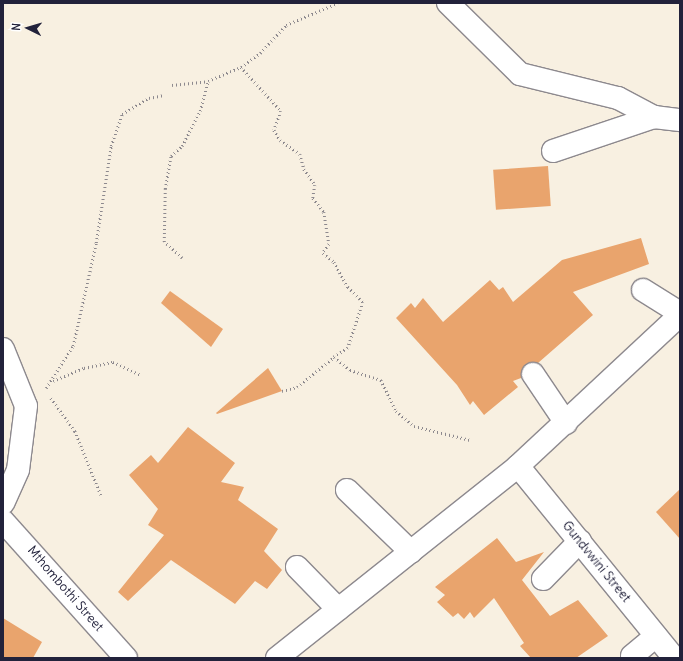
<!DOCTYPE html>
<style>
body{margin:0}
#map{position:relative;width:683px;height:661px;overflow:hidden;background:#f8f0e1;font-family:Delius,sans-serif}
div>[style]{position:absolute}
.building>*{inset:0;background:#e9a46d;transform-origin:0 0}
.path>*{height:2.5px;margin-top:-1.25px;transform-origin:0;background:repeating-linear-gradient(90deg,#8d898e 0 1px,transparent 0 4px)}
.roads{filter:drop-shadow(1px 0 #8d898e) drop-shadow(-1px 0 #8d898e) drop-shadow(0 1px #8d898e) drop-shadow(0 -1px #8d898e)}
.minor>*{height:22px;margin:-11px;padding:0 11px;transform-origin:11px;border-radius:11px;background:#fff}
span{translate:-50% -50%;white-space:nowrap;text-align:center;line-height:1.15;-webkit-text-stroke:3px #fff;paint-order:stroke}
.street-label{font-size:13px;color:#22223b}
.frame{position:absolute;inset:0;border:4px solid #22223b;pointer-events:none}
.north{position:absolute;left:8px;top:8px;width:40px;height:40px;-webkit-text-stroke:3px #fff;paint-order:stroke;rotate:275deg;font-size:11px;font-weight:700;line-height:16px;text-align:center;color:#22223b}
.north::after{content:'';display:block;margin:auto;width:14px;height:18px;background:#22223b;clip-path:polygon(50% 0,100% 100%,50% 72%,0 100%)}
</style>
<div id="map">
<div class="building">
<i style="left:548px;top:166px;width:40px;height:55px;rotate:86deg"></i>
<i style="clip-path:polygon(641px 238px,649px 264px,573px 292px,593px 315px,538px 363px,526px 364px,521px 378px,513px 381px,518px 387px,484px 415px,473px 401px,470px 405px,457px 385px,396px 318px,411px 303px,415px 308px,423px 298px,443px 322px,490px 280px,499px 290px,503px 287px,513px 302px,562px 260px)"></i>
<i style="clip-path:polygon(170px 291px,223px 329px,211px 347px,161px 303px)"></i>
<i style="clip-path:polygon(268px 368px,282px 391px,217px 414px,216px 413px)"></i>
<i style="clip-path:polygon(188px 427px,235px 463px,221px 482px,244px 487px,238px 500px,278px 529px,264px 551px,282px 570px,267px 589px,255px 581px,235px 604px,171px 560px,128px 601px,118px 592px,164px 535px,148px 525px,158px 509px,129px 475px,151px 455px,158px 463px)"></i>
<i style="clip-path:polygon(680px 489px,680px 539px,656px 512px)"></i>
<i style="clip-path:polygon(497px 538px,516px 562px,544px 552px,522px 580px,550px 616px,578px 600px,608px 636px,576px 658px,531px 658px,520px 646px,524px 643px,494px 598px,474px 618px,470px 612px,464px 619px,458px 613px,453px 617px,437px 602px,445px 595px,435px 587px)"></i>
<i style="clip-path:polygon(3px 618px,42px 642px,33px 658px,3px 658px)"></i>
</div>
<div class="path">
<i style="left:241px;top:67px;width:59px;rotate:47.7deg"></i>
<i style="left:281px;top:111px;width:20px;rotate:110deg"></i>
<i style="left:274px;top:130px;width:12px;rotate:59deg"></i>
<i style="left:280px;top:140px;width:24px;rotate:35deg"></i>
<i style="left:300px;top:154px;width:16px;rotate:75deg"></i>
<i style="left:304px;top:169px;width:19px;rotate:55deg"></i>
<i style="left:315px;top:185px;width:13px;rotate:99deg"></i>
<i style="left:313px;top:198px;width:18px;rotate:52deg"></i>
<i style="left:324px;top:212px;width:32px;rotate:81deg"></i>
<i style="left:329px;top:244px;width:11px;rotate:124deg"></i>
<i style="left:323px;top:253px;width:14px;rotate:39deg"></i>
<i style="left:334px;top:262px;width:29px;rotate:61deg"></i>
<i style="left:348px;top:287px;width:21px;rotate:45deg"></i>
<i style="left:363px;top:302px;width:48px;rotate:108.1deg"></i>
<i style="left:348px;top:348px;width:17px;rotate:147deg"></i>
<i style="left:172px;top:85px;width:36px;rotate:-6deg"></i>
<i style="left:208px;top:81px;width:36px;rotate:-23deg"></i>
<i style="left:241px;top:67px;width:24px;rotate:-36deg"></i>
<i style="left:260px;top:53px;width:38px;rotate:-47deg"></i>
<i style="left:286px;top:25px;width:56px;rotate:-22.9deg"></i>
<i style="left:182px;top:258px;width:24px;rotate:-138deg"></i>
<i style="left:164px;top:242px;width:53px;rotate:-88.9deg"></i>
<i style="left:165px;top:189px;width:34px;rotate:-80deg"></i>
<i style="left:171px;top:156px;width:15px;rotate:-42deg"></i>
<i style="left:182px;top:146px;width:39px;rotate:-63deg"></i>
<i style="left:200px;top:111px;width:31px;rotate:-75deg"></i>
<i style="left:53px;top:381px;width:34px;rotate:-23deg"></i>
<i style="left:84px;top:368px;width:30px;rotate:-12deg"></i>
<i style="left:113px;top:362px;width:31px;rotate:25deg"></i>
<i style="left:46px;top:388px;width:50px;rotate:-57.3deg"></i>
<i style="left:73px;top:346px;width:106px;rotate:-77.4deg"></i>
<i style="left:96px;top:243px;width:98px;rotate:-81.2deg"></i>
<i style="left:111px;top:146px;width:34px;rotate:-71deg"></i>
<i style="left:122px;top:114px;width:31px;rotate:-31deg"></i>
<i style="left:149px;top:98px;width:15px;rotate:-11deg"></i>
<i style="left:282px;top:391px;width:16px;rotate:-15deg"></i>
<i style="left:297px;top:387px;width:48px;rotate:-39deg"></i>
<i style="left:334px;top:357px;width:21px;rotate:39deg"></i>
<i style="left:350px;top:370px;width:33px;rotate:18deg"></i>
<i style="left:381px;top:380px;width:34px;rotate:64deg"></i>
<i style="left:396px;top:411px;width:23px;rotate:40deg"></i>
<i style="left:414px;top:426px;width:58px;rotate:14deg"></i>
<i style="left:51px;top:398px;width:41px;rotate:54deg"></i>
<i style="left:75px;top:431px;width:69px;rotate:67.9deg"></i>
</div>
<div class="roads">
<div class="minor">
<i style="left:448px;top:3px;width:101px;rotate:44.6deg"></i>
<i style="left:520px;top:74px;width:101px;rotate:13.8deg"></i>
<i style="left:618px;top:98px;width:41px;rotate:27.8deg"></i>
<i style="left:654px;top:117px;width:26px;rotate:7deg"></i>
<i style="left:553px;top:151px;width:107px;rotate:-18.6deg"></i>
<i style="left:643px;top:290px;width:44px;rotate:31.9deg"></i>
<i style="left:3px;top:349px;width:61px;rotate:68deg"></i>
<i style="left:26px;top:406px;width:64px;rotate:97.1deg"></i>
<i style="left:18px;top:470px;width:36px;rotate:114deg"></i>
<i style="left:533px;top:374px;width:59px;rotate:56deg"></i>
<i style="left:518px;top:466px;width:247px;rotate:50.9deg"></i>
<i style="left:347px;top:490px;width:89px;rotate:44.1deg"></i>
<i style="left:3px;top:521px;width:184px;rotate:48.1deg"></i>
<i style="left:297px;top:567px;width:59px;rotate:45.7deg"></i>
<i style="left:543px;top:579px;width:53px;rotate:-45.8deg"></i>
<i style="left:632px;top:656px;width:31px;rotate:-40deg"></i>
<i style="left:277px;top:658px;width:308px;rotate:-38.5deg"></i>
<i style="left:518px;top:466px;width:221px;rotate:-43deg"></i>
</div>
</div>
<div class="street-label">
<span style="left:596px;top:562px;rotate:51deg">Gundvwini Street</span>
<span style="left:65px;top:589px;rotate:49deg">Mthombothi Street</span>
</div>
<div class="frame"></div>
<div class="north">N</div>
</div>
